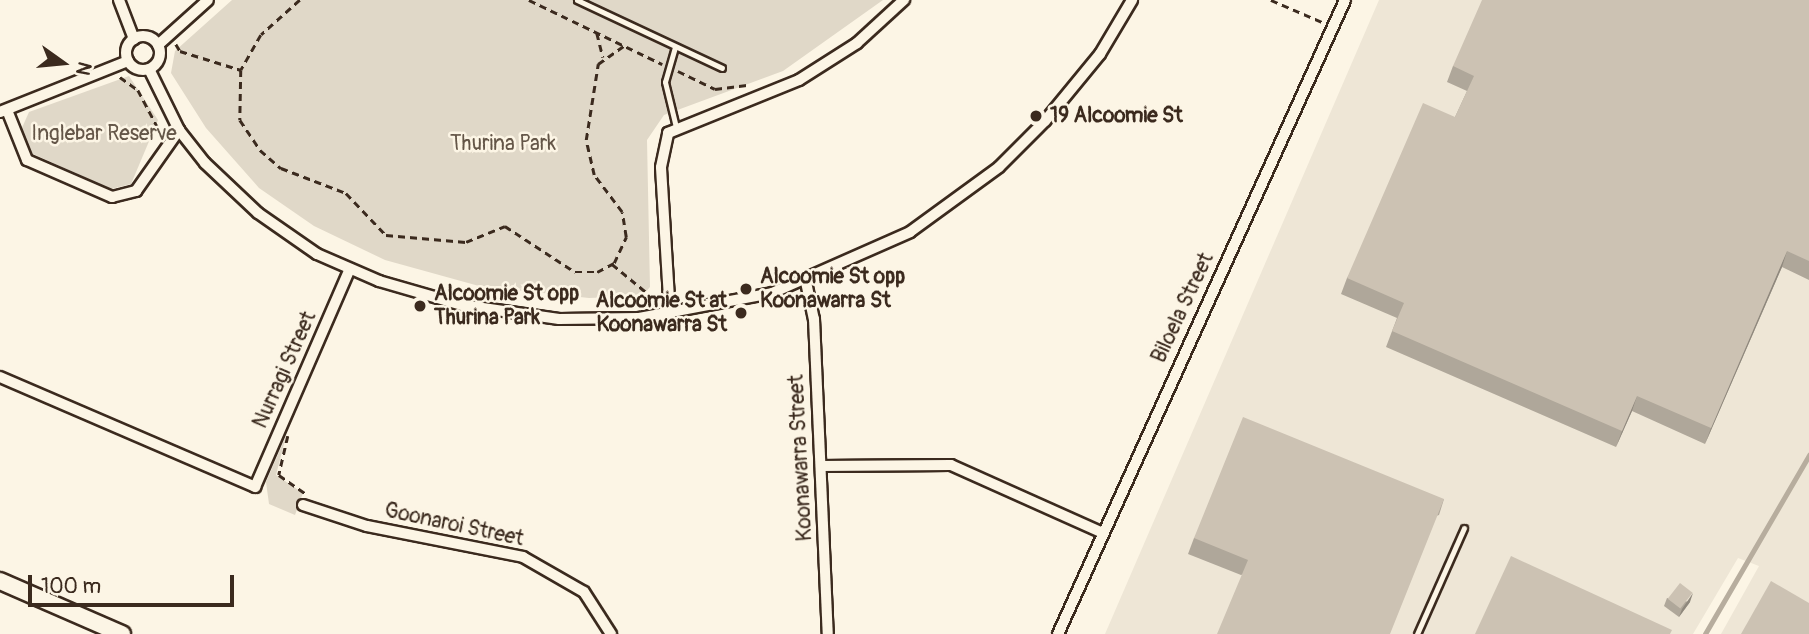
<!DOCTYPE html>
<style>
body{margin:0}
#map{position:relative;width:1809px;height:634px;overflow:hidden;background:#fcf5e5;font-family:Pangolin,sans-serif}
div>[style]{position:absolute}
.built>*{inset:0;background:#eee6d6}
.green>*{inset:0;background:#e0d8c8}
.stream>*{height:4.5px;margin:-2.25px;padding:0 2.25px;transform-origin:2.25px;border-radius:2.25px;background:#b7ad9e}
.path>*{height:2.5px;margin-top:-1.25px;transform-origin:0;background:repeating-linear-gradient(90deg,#3b2a1e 0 7px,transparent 0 12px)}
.roads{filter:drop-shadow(2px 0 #3b2a1e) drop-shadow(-2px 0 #3b2a1e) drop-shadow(0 2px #3b2a1e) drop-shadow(0 -2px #3b2a1e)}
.service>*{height:5px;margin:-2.5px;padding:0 2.5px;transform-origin:2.5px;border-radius:2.5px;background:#fcf5e5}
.minor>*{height:10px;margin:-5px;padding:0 5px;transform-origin:5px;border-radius:5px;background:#fcf5e5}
.minor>.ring{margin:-5px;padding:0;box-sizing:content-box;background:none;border:10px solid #fcf5e5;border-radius:50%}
.secondary>*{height:16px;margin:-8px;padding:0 8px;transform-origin:8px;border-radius:8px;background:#fcf5e5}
.wall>*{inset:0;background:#afa79a}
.shaded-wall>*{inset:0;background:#8f887d}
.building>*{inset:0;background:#ccc2b3;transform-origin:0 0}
.dots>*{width:19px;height:19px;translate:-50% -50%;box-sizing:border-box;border:4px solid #fcf5e5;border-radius:50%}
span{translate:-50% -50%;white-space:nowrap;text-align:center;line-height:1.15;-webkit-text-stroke:5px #fcf5e5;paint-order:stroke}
.poi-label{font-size:21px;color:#3b2a1e;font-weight:700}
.left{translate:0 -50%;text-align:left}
.right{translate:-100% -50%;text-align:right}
.park-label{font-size:21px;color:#645648}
.street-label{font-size:21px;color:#3b2a1e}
.north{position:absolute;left:28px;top:28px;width:70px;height:70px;-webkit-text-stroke:5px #fcf5e5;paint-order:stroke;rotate:105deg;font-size:19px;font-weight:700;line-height:28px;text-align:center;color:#3b2a1e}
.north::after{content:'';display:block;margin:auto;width:24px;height:32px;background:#3b2a1e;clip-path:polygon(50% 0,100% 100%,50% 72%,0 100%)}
.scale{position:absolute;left:28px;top:575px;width:206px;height:32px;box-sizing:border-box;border:4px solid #3b2a1e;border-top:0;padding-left:9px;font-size:21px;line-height:24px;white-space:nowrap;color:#3b2a1e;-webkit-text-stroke:5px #fcf5e5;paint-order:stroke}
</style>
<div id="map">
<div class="built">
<i style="clip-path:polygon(1379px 0,1809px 0,1809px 634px,1721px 634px,1759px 566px,1738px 558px,1693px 634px,1105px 634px)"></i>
</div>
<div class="green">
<i style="clip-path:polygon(232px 0,883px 0,783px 71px,664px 115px,647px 140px,650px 287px,642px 296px,589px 298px,479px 286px,385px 260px,314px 226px,259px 188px,206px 128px,171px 73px,175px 51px)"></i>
<i style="clip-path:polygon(129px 76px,158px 120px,131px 184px,111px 189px,31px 153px,21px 130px,29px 112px)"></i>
<i style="clip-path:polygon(286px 436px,276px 475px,303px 493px,295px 515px,269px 504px,266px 482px)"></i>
</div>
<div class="stream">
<i style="left:1705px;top:634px;width:207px;rotate:-59.8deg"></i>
</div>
<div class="path">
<i style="left:300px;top:0;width:52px;rotate:138.1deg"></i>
<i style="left:261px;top:35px;width:40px;rotate:119.7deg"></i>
<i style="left:241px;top:70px;width:50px;rotate:91.1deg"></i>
<i style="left:240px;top:120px;width:36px;rotate:56deg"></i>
<i style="left:260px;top:150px;width:28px;rotate:41deg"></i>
<i style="left:281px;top:168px;width:70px;rotate:21deg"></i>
<i style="left:346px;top:193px;width:58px;rotate:46.4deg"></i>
<i style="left:386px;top:235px;width:80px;rotate:5deg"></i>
<i style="left:466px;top:242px;width:42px;rotate:-22.3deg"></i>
<i style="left:505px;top:226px;width:84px;rotate:33.3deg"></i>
<i style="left:575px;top:272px;width:22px"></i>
<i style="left:597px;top:272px;width:19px;rotate:-28deg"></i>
<i style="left:614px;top:263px;width:29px;rotate:-65deg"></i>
<i style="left:626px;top:237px;width:25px;rotate:-99deg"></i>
<i style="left:622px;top:212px;width:46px;rotate:-127.1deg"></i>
<i style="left:594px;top:175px;width:36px;rotate:-103deg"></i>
<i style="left:586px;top:140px;width:77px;rotate:-81deg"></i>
<i style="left:598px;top:64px;width:32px;rotate:-35deg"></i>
<i style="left:529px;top:0;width:148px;rotate:25.7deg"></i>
<i style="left:1271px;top:0;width:56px;rotate:23.3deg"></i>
<i style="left:597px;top:33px;width:25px;rotate:76deg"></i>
<i style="left:176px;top:44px;width:8px;rotate:60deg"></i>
<i style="left:180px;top:51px;width:64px;rotate:17.3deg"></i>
<i style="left:678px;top:71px;width:41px;rotate:25.9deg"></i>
<i style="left:715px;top:89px;width:32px;rotate:-7deg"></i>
<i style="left:120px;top:77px;width:22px;rotate:36deg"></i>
<i style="left:138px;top:90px;width:43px;rotate:62.2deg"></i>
<i style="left:612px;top:264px;width:52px;rotate:39.5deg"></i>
<i style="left:288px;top:436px;width:40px;rotate:103deg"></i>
<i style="left:279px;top:475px;width:32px;rotate:35deg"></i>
</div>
<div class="roads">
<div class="service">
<i style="left:577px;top:0;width:160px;rotate:25.1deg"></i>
<i style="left:675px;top:47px;width:36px;rotate:106deg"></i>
<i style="left:665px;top:82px;width:46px;rotate:76.3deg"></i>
<i style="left:1417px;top:634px;width:116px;rotate:-66.1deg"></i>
</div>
<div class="minor">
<i style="left:119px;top:0;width:42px;rotate:69deg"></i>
<i class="ring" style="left:126px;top:36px;width:24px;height:24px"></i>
<i style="left:158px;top:45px;width:67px;rotate:-42deg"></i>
<i style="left:149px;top:69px;width:68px;rotate:63.8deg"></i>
<i style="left:179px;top:130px;width:42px;rotate:51.8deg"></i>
<i style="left:205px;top:163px;width:73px;rotate:43.3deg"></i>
<i style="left:258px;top:213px;width:72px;rotate:34.8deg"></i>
<i style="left:317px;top:254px;width:68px;rotate:23.5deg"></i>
<i style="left:379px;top:281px;width:86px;rotate:16.1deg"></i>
<i style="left:462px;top:305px;width:98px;rotate:8.2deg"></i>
<i style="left:559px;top:319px;width:80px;rotate:-0.7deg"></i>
<i style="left:639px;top:318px;width:135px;rotate:-10.6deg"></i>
<i style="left:772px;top:293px;width:151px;rotate:-23.8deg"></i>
<i style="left:910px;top:232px;width:110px;rotate:-36.1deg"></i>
<i style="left:999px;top:167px;width:65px;rotate:-45deg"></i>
<i style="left:1045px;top:121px;width:87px;rotate:-50.6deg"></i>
<i style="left:1100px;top:54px;width:63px;rotate:-59.3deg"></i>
<i style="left:7px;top:110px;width:54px;rotate:68.2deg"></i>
<i style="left:27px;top:160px;width:93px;rotate:23.5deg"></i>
<i style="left:112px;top:197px;width:25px;rotate:-14deg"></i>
<i style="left:136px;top:191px;width:75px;rotate:-54.8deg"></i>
<i style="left:0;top:112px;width:138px;rotate:-21.7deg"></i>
<i style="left:806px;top:282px;width:38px;rotate:78deg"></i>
<i style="left:814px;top:319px;width:315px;rotate:87.5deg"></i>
<i style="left:670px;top:315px;width:148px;rotate:-93.5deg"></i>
<i style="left:661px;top:167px;width:35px;rotate:-78deg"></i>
<i style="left:668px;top:133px;width:141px;rotate:-22deg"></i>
<i style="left:799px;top:80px;width:69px;rotate:-32.5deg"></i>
<i style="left:857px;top:43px;width:64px;rotate:-42.5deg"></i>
<i style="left:0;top:377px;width:278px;rotate:23.3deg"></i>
<i style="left:255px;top:487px;width:238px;rotate:-66.5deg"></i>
<i style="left:821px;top:466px;width:130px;rotate:-0.4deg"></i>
<i style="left:951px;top:465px;width:164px;rotate:24.1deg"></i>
<i style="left:303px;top:505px;width:67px;rotate:18.2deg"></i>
<i style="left:367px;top:526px;width:159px;rotate:11.2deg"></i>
<i style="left:523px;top:557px;width:70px;rotate:29.8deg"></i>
<i style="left:584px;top:592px;width:50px;rotate:57.3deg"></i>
<i style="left:1058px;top:634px;width:696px;rotate:-65.64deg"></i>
</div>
<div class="secondary">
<i style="left:0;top:581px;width:133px;rotate:23.5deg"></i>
</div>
</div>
<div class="wall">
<i style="clip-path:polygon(1809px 0,1809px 280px,1782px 267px,1705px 444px,1632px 411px,1616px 447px,1386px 347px,1397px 318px,1341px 294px,1347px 278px,1455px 117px,1467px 91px,1447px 82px,1453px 66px)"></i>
<i style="clip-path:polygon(1444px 499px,1439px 515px,1241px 575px,1188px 554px,1194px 538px)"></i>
<i style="clip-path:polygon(1667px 598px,1690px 602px,1679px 617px,1664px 606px)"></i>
</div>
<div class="shaded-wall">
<i style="clip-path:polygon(1787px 251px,1782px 267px,1705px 444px,1711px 428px)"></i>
<i style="clip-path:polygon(1637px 396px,1632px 411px,1616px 447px,1622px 431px)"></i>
<i style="clip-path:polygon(1693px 593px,1690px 602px,1679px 617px,1682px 609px)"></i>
</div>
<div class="building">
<i style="clip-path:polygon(1482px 0,1809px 0,1809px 261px,1787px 251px,1711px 428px,1637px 396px,1622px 431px,1392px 331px,1404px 303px,1347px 278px,1423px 103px,1455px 117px,1474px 76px,1453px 66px)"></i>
<i style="clip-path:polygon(1243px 417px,1444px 499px,1390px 634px,1217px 634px,1248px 560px,1194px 538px)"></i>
<i style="clip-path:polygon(1511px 556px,1672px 630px,1670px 634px,1475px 634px)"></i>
<i style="clip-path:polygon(1771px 581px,1809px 603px,1809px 634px,1741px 634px)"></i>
<i style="left:1680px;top:583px;width:16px;height:20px;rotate:38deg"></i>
</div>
<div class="dots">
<i style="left:1036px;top:116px;background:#3b2a1e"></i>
<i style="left:746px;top:289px;background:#3b2a1e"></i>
<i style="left:420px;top:306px;background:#3b2a1e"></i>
<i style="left:741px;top:313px;background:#3b2a1e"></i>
</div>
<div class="poi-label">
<span class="left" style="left:1050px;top:116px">19 Alcoomie St</span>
<span class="left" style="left:760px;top:289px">Alcoomie St opp<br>Koonawarra St</span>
<span class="left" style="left:434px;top:306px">Alcoomie St opp<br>Thurina Park</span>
<span class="right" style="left:727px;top:313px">Alcoomie St at<br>Koonawarra St</span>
</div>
<div class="park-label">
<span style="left:104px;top:134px">Inglebar Reserve</span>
<span style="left:503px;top:144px">Thurina Park</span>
</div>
<div class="street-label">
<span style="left:1183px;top:308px;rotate:-65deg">Biloela Street</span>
<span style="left:285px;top:370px;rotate:-66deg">Nurragi Street</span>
<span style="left:801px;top:458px;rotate:-93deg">Koonawarra Street</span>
<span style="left:454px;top:525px;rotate:12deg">Goonaroi Street</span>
</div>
<div class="north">N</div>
<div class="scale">100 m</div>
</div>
